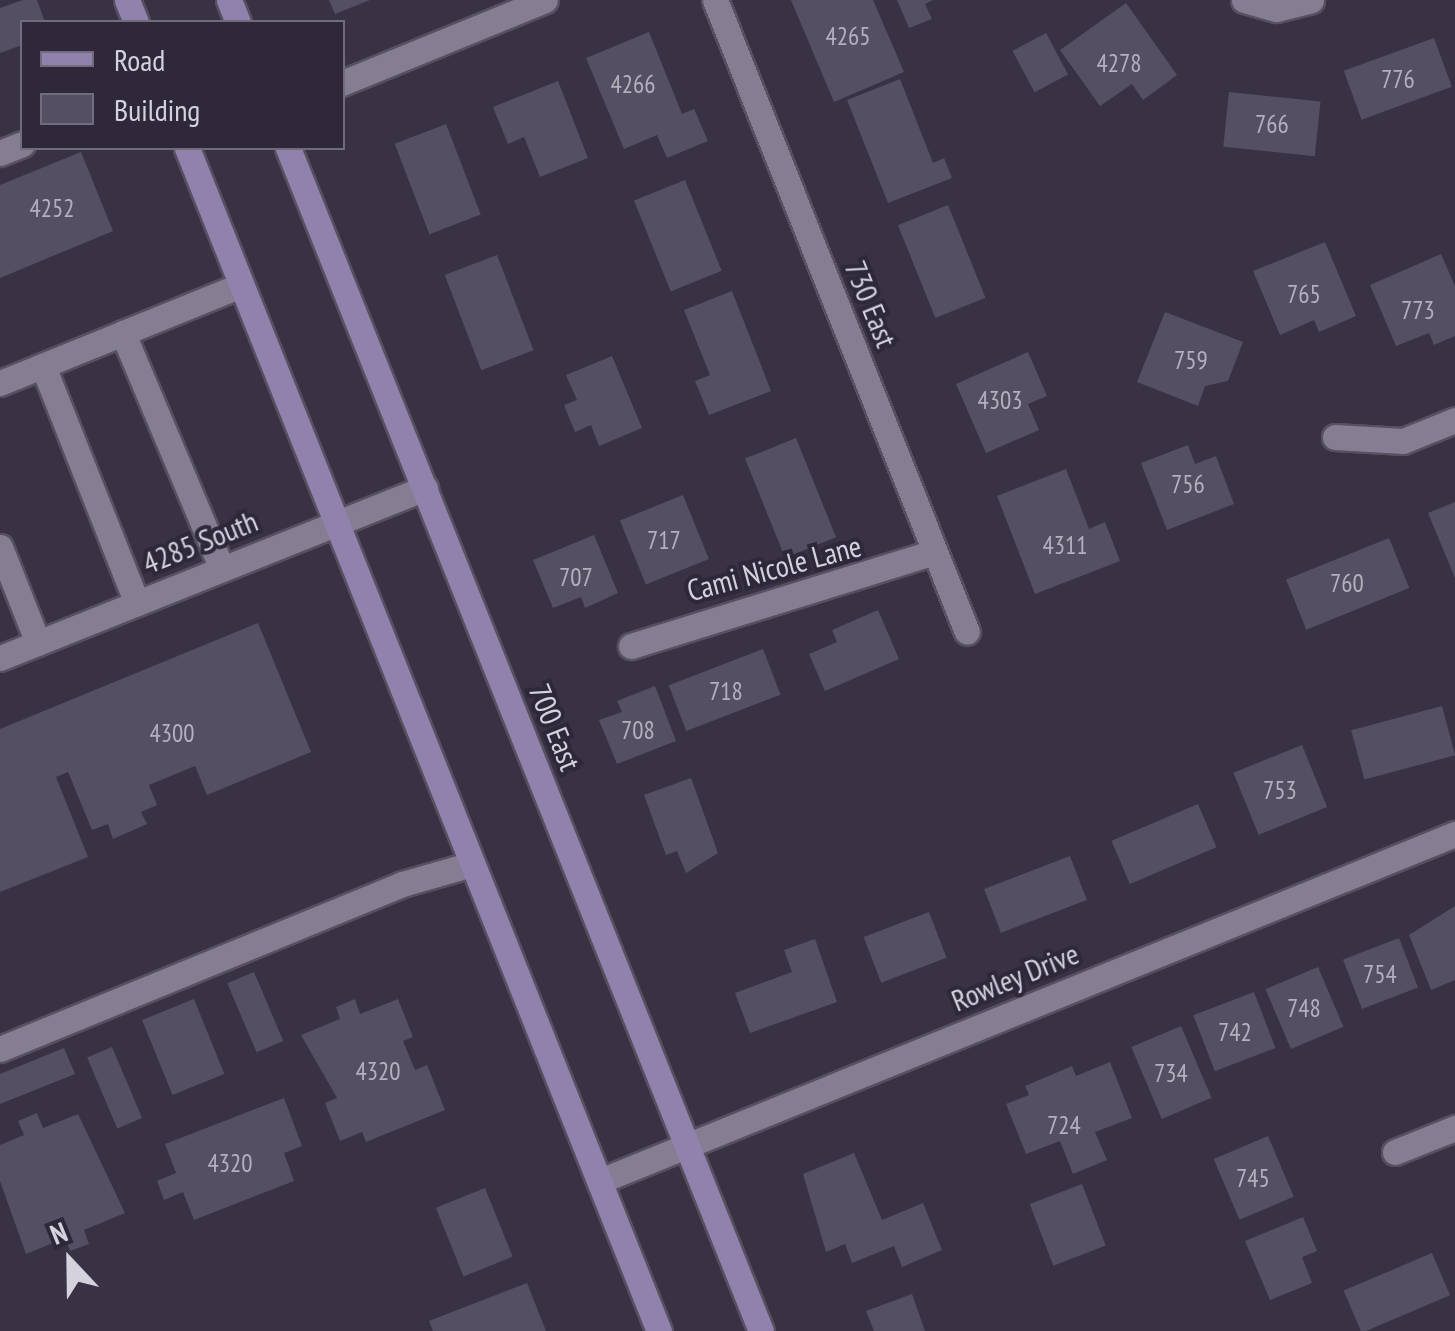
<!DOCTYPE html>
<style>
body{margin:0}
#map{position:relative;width:1455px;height:1331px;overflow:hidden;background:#383244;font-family:"PT Sans Narrow",sans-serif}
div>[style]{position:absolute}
.building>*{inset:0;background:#554f63;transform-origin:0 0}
.roads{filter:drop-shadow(2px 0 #565060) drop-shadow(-2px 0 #565060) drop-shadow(0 2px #565060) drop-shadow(0 -2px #565060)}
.minor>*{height:25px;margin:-12.5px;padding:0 12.5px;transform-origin:12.5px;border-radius:12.5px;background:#857e93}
.major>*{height:25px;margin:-12.5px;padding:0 12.5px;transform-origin:12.5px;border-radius:12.5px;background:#9081ad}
span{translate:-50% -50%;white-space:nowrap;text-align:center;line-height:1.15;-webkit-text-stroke:8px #2e283a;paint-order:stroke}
.number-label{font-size:25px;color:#b5b0be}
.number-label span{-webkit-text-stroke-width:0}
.street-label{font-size:30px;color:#d5d1dd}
.legend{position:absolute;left:20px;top:20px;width:325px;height:130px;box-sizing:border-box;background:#2e283a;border:2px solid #716c7b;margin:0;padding:12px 18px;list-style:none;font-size:30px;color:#d5d1dd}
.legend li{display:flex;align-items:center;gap:20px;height:50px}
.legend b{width:50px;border:2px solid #716c7b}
.north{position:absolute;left:20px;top:1211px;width:100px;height:100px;-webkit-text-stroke:8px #2e283a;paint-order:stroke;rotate:338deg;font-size:28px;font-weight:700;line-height:40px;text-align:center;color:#d5d1dd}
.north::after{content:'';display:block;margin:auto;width:35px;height:45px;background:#d5d1dd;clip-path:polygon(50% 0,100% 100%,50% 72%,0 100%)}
</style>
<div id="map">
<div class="building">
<i style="clip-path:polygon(23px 0,37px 0,45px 22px,22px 22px,22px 45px,0 53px,0 8px)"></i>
<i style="clip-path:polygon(329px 0,370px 0,335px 14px)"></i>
<i style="clip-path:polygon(791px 0,873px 0,904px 72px,834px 102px)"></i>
<i style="clip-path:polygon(897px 0,933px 0,925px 4px,932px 19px,909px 28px)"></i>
<i style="clip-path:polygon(1126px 3px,1177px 75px,1143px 100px,1132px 84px,1100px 106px,1060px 50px)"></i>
<i style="clip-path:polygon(649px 32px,682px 114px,694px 109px,708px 141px,667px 158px,657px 135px,624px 149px,586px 58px)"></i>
<i style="left:1046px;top:33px;width:47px;height:38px;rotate:62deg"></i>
<i style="left:1434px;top:38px;width:52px;height:96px;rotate:70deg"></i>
<i style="clip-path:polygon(900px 79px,933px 163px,944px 158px,952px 178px,888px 203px,847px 100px)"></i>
<i style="clip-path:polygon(558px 81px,588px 158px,540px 177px,524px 137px,508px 144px,493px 107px)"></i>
<i style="left:1229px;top:92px;width:92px;height:55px;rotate:6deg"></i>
<i style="left:446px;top:124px;width:97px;height:55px;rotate:69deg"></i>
<i style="clip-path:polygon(81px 152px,113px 231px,0 278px,0 185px)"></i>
<i style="left:685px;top:180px;width:98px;height:55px;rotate:68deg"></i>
<i style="left:948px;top:205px;width:100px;height:54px;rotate:68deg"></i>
<i style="clip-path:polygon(1325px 242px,1356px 316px,1319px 332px,1314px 320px,1280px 335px,1253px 271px)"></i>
<i style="clip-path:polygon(1441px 254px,1455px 286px,1455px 336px,1434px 345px,1429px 333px,1396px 346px,1370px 285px)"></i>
<i style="left:497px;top:255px;width:102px;height:56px;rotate:69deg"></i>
<i style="clip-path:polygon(732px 291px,771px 391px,709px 415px,695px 381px,710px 375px,684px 310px)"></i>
<i style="clip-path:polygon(1165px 312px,1243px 342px,1228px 381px,1205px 386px,1198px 406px,1137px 382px)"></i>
<i style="clip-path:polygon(1028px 352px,1047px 396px,1028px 404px,1039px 430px,986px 453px,956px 384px)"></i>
<i style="clip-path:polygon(612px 356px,642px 428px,599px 446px,591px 425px,575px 432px,564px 405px,577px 400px,566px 375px)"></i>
<i style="left:796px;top:438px;width:107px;height:55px;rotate:68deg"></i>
<i style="clip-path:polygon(1188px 445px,1195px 464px,1216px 456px,1234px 504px,1167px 530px,1141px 463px)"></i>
<i style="clip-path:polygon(1066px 469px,1089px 529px,1105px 522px,1120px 561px,1035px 594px,997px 496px)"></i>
<i style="left:683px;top:495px;width:69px;height:68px;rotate:68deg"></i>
<i style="clip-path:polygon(1455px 502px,1455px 578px,1428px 513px)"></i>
<i style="clip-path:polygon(594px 535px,618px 593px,585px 608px,581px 597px,553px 608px,533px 560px)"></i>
<i style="left:1389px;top:538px;width:54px;height:111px;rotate:68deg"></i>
<i style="clip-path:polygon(878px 610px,899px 659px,825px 691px,809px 654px,837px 642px,832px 630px)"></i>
<i style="clip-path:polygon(258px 623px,311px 752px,207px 795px,195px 766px,149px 785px,157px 805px,141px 812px,147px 824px,113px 839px,108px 824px,92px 830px,68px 772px,56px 777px,88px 857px,0 892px,0 729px)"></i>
<i style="left:763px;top:649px;width:49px;height:101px;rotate:69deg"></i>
<i style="clip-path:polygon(655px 686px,676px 741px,617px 764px,599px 720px,622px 712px,617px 701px)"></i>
<i style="left:1442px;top:706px;width:51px;height:94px;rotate:75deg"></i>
<i style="left:1302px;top:745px;width:67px;height:74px;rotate:68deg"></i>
<i style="clip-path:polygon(691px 778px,718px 853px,686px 873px,677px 851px,666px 855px,644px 795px)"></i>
<i style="left:1198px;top:804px;width:47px;height:94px;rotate:67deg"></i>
<i style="left:1070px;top:856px;width:47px;height:92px;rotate:69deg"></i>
<i style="clip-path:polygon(1455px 906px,1455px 980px,1431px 990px,1409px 935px)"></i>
<i style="left:929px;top:912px;width:49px;height:70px;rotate:69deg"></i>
<i style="left:1399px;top:938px;width:53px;height:60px;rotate:69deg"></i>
<i style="clip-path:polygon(815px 939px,837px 1002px,750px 1033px,735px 993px,792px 972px,784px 950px)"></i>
<i style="left:1318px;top:967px;width:65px;height:57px;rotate:67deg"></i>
<i style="left:254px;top:972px;width:75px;height:29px;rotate:67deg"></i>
<i style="left:1254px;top:992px;width:60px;height:65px;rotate:69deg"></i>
<i style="left:194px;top:999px;width:81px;height:56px;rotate:68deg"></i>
<i style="clip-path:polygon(355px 999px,360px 1014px,398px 999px,413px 1037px,403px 1041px,415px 1070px,427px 1065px,445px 1110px,366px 1142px,362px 1132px,340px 1141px,325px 1103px,337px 1098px,301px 1035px,340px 1019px,336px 1007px)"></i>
<i style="left:1181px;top:1026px;width:78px;height:54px;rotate:67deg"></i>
<i style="left:112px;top:1047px;width:77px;height:27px;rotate:67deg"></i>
<i style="clip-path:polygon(64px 1048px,75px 1074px,0 1104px,0 1074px)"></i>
<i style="clip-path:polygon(1110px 1062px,1132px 1118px,1095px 1132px,1107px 1160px,1073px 1174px,1060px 1141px,1026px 1154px,1006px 1104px,1029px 1095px,1025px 1086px,1072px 1066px,1076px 1076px)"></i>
<i style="clip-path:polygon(284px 1098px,302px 1146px,284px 1153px,294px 1181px,194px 1220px,183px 1192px,164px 1200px,157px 1181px,176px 1173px,165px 1144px)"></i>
<i style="clip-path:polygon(37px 1113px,43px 1128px,78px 1114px,125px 1213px,84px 1230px,89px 1244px,70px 1251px,65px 1238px,26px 1254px,0 1181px,0 1145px,24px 1135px,18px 1121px)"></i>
<i style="left:1268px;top:1136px;width:66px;height:59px;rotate:67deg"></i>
<i style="clip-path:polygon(854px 1153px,882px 1220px,923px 1203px,942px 1250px,902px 1267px,894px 1246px,852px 1263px,845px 1244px,826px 1252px,803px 1174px)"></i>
<i style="left:1082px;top:1184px;width:66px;height:56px;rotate:69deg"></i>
<i style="left:485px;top:1188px;width:74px;height:53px;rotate:68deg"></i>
<i style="clip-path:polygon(1303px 1217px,1317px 1251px,1302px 1257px,1312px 1283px,1270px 1300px,1245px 1241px)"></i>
<i style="left:1432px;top:1253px;width:46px;height:96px;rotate:67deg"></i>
<i style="clip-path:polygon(527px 1283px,546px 1331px,433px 1331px,429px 1321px)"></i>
<i style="clip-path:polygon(912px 1294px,925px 1331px,874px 1331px,866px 1311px)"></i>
</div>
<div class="roads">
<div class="minor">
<i style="left:715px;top:0;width:680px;rotate:68.26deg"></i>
<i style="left:1244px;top:0;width:33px;rotate:16deg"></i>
<i style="left:1276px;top:9px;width:36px;rotate:-14deg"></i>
<i style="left:342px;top:83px;width:219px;rotate:-22.2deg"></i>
<i style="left:0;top:153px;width:24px;rotate:-22deg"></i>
<i style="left:43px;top:366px;width:255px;rotate:68.4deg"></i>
<i style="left:0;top:383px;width:133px;rotate:-22.1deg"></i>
<i style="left:1335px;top:437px;width:68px;rotate:3.4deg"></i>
<i style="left:1403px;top:441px;width:56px;rotate:-22deg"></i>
<i style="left:0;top:547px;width:103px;rotate:68.4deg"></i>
<i style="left:222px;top:569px;width:256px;rotate:-112.8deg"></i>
<i style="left:123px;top:333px;width:127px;rotate:-22.1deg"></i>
<i style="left:631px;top:646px;width:317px;rotate:-17.2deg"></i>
<i style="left:0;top:658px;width:458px;rotate:-21.8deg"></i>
<i style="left:0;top:1049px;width:435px;rotate:-22.3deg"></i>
<i style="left:402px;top:884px;width:73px;rotate:-15.9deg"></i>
<i style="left:1395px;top:1152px;width:65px;rotate:-21.8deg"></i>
<i style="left:600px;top:1181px;width:923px;rotate:-22.09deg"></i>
</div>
<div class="major">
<i style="left:127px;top:0;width:24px;rotate:68deg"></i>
<i style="left:229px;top:0;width:24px;rotate:68deg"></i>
<i style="left:187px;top:148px;width:1274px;rotate:68.25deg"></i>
<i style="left:288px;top:148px;width:1274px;rotate:68.21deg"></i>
</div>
</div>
<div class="number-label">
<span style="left:848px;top:36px">4265</span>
<span style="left:1119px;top:63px">4278</span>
<span style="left:1398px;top:79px">776</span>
<span style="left:633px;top:84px">4266</span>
<span style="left:1272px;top:124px">766</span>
<span style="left:52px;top:208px">4252</span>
<span style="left:1304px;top:294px">765</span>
<span style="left:1418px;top:310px">773</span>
<span style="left:1191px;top:360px">759</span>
<span style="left:1000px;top:400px">4303</span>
<span style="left:1188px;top:484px">756</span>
<span style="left:664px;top:540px">717</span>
<span style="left:1065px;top:545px">4311</span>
<span style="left:576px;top:577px">707</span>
<span style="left:1347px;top:583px">760</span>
<span style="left:726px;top:691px">718</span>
<span style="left:638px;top:730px">708</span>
<span style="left:172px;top:733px">4300</span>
<span style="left:1280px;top:790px">753</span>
<span style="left:1380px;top:974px">754</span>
<span style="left:1304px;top:1008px">748</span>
<span style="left:1235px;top:1032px">742</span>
<span style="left:378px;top:1071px">4320</span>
<span style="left:1171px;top:1073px">734</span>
<span style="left:1064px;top:1125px">724</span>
<span style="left:230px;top:1163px">4320</span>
<span style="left:1253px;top:1178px">745</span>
</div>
<div class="street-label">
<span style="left:871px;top:304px;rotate:68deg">730 East</span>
<span style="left:200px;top:542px;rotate:-22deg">4285 South</span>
<span style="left:774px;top:568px;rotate:-15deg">Cami Nicole Lane</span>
<span style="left:555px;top:727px;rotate:68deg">700 East</span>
<span style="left:1015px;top:977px;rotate:-22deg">Rowley Drive</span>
</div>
<ul class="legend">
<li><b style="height:12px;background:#9081ad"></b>Road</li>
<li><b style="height:28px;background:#554f63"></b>Building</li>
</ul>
<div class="north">N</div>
</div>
